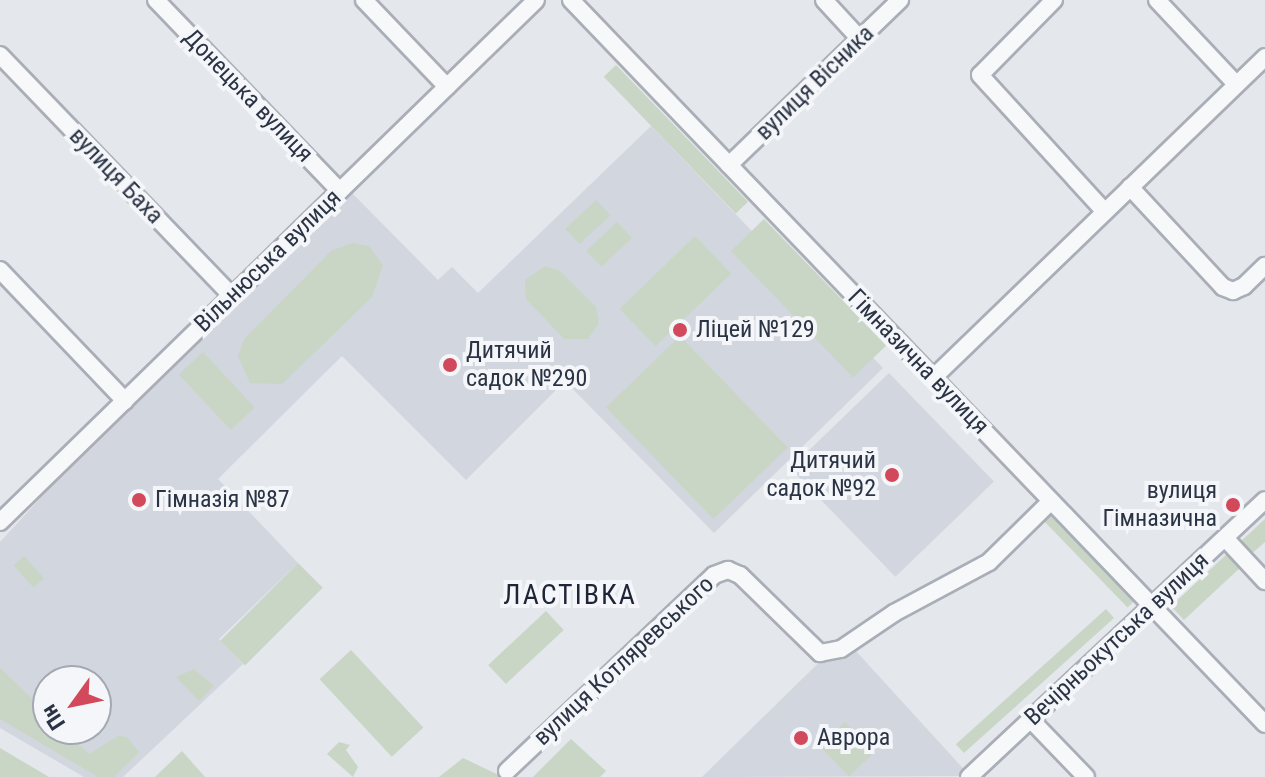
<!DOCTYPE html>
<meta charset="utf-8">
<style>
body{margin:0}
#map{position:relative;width:1265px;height:777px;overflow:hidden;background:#e4e7ec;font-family:"Roboto Condensed",sans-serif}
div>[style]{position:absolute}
.built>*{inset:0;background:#d2d6de;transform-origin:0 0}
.green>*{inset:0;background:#c9d6c5;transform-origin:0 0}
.roads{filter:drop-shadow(2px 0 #a9aeb7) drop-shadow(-2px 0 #a9aeb7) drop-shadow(0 2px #a9aeb7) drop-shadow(0 -2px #a9aeb7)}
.minor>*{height:16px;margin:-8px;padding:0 8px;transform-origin:8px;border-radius:8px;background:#f7f8fa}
.dots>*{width:22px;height:22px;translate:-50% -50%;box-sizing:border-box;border:4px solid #f4f6f9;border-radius:50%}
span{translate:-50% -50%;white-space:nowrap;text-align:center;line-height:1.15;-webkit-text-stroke:8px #f4f6f9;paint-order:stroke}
.street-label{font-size:24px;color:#2b3445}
.poi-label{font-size:24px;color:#2b3445}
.left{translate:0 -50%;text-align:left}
.right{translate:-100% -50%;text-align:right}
.quarter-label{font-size:28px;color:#1d2536;letter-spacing:2px}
.north{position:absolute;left:32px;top:665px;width:80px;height:80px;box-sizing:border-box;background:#f4f6f9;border:2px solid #a4a8b1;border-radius:50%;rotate:237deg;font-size:22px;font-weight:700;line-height:32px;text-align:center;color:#2b3445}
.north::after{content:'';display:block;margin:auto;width:28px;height:36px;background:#d1495b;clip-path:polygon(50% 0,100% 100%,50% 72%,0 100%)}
</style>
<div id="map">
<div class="built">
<i style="clip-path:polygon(evenodd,651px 126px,883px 368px,714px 533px,565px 381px,466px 480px,342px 356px,218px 479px,298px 563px,219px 639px,243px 664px,123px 777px,84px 777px,0 728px,0 542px,127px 404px,349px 190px,438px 280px,452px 267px,478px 293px,651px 126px,48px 681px,96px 681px,96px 729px,48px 729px,48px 681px)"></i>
<i style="left:889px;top:373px;width:151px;height:137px;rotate:46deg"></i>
<i style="clip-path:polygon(844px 638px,970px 776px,702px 777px)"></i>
</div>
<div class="green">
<i style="left:616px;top:65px;width:190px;height:17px;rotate:46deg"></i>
<i style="left:596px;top:200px;width:21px;height:42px;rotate:47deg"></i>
<i style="left:764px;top:219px;width:176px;height:46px;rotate:46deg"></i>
<i style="left:617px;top:222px;width:22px;height:42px;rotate:47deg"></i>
<i style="left:695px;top:236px;width:52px;height:105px;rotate:46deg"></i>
<i style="clip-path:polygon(352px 243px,369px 246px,383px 265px,372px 297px,282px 384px,250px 383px,238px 356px,244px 339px,331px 251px)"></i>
<i style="clip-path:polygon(545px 266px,560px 271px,596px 307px,599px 323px,588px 339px,564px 339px,526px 299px,525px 280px)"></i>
<i style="left:680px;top:336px;width:155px;height:103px;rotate:46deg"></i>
<i style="left:203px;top:352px;width:76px;height:33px;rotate:47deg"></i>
<i style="left:1050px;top:510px;width:124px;height:12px;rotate:46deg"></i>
<i style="clip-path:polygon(1265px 519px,1265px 542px,1249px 556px,1238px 544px)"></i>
<i style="left:1228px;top:553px;width:19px;height:78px;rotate:47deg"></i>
<i style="left:24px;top:556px;width:30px;height:14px;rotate:48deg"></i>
<i style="left:298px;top:563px;width:35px;height:110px;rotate:45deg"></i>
<i style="left:1106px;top:609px;width:12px;height:202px;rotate:48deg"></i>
<i style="left:546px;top:611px;width:26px;height:79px;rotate:47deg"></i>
<i style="left:351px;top:650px;width:106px;height:43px;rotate:47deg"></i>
<i style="clip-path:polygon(0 668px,48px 714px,48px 729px,63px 729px,89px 754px,118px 736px,127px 737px,139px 752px,114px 777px,98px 777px,0 719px)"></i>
<i style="clip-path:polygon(194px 669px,214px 686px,199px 701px,176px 677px)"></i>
<i style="left:845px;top:722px;width:42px;height:35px;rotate:46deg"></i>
<i style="clip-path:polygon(571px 739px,606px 771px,600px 777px,533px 777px)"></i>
<i style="clip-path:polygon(339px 742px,350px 745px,346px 750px,358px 767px,353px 777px,327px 754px)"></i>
<i style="clip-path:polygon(0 748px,49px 777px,0 777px)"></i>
<i style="clip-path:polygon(182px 751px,205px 777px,155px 777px)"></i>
<i style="clip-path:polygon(463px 758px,503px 777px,439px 777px)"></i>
</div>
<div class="roads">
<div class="minor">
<i style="left:156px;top:0;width:265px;rotate:46.1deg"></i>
<i style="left:364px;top:0;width:120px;rotate:46.3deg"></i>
<i style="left:571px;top:0;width:1003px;rotate:46.21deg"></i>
<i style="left:824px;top:0;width:53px;rotate:47.3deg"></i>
<i style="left:1054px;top:0;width:105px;rotate:134.6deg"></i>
<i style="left:980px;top:75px;width:185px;rotate:47.6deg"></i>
<i style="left:1157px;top:0;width:115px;rotate:46.8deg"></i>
<i style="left:0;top:55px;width:335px;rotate:46.1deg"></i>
<i style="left:729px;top:165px;width:238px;rotate:-44deg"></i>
<i style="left:1130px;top:187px;width:137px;rotate:47.1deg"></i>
<i style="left:1223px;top:287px;width:11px;rotate:22deg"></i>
<i style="left:1233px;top:291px;width:12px;rotate:-24deg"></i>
<i style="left:1244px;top:286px;width:29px;rotate:-44deg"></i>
<i style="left:0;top:270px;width:181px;rotate:46.3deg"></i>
<i style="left:933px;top:378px;width:462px;rotate:-44deg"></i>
<i style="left:0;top:522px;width:748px;rotate:-44.24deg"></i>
<i style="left:1225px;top:538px;width:59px;rotate:47.1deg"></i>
<i style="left:1031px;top:720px;width:79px;rotate:46deg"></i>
<i style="left:507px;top:771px;width:285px;rotate:-43.4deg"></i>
<i style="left:714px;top:575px;width:15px;rotate:-20deg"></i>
<i style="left:728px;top:570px;width:13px;rotate:23deg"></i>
<i style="left:740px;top:575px;width:112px;rotate:44.3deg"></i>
<i style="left:820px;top:653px;width:21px;rotate:-11deg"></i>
<i style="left:841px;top:649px;width:64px;rotate:-34.2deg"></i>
<i style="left:894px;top:613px;width:108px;rotate:-28.2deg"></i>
<i style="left:989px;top:562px;width:87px;rotate:-44.5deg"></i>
<i style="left:969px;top:777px;width:405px;rotate:-43.1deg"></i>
</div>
</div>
<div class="dots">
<i style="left:680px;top:330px;background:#d1495b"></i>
<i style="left:450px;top:365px;background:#d1495b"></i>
<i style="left:892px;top:475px;background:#d1495b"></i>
<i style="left:139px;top:500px;background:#d1495b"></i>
<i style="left:1233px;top:505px;background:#d1495b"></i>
<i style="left:801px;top:738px;background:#d1495b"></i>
</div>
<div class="street-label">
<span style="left:815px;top:83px;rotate:-44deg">вулиця Вісника</span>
<span style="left:248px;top:96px;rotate:46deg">Донецька вулиця</span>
<span style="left:116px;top:176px;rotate:46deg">вулиця Баха</span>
<span style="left:268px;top:261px;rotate:-44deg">Вільнюська вулиця</span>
<span style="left:918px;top:362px;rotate:46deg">Гімназична вулиця</span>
<span style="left:1117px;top:639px;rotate:-43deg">Вечірньокутська вулиця</span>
<span style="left:624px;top:661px;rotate:-43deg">вулиця Котляревського</span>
</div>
<div class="poi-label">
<span class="left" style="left:696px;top:330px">Ліцей №129</span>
<span class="left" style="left:466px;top:365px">Дитячий<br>садок №290</span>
<span class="right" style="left:876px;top:475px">Дитячий<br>садок №92</span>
<span class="right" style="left:1217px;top:505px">вулиця<br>Гімназична</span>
<span class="left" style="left:155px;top:500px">Гімназія №87</span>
<span class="left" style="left:817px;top:738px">Аврора</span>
</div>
<div class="quarter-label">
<span style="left:570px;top:595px">ЛАСТІВКА</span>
</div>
<div class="north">Пн</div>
</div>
